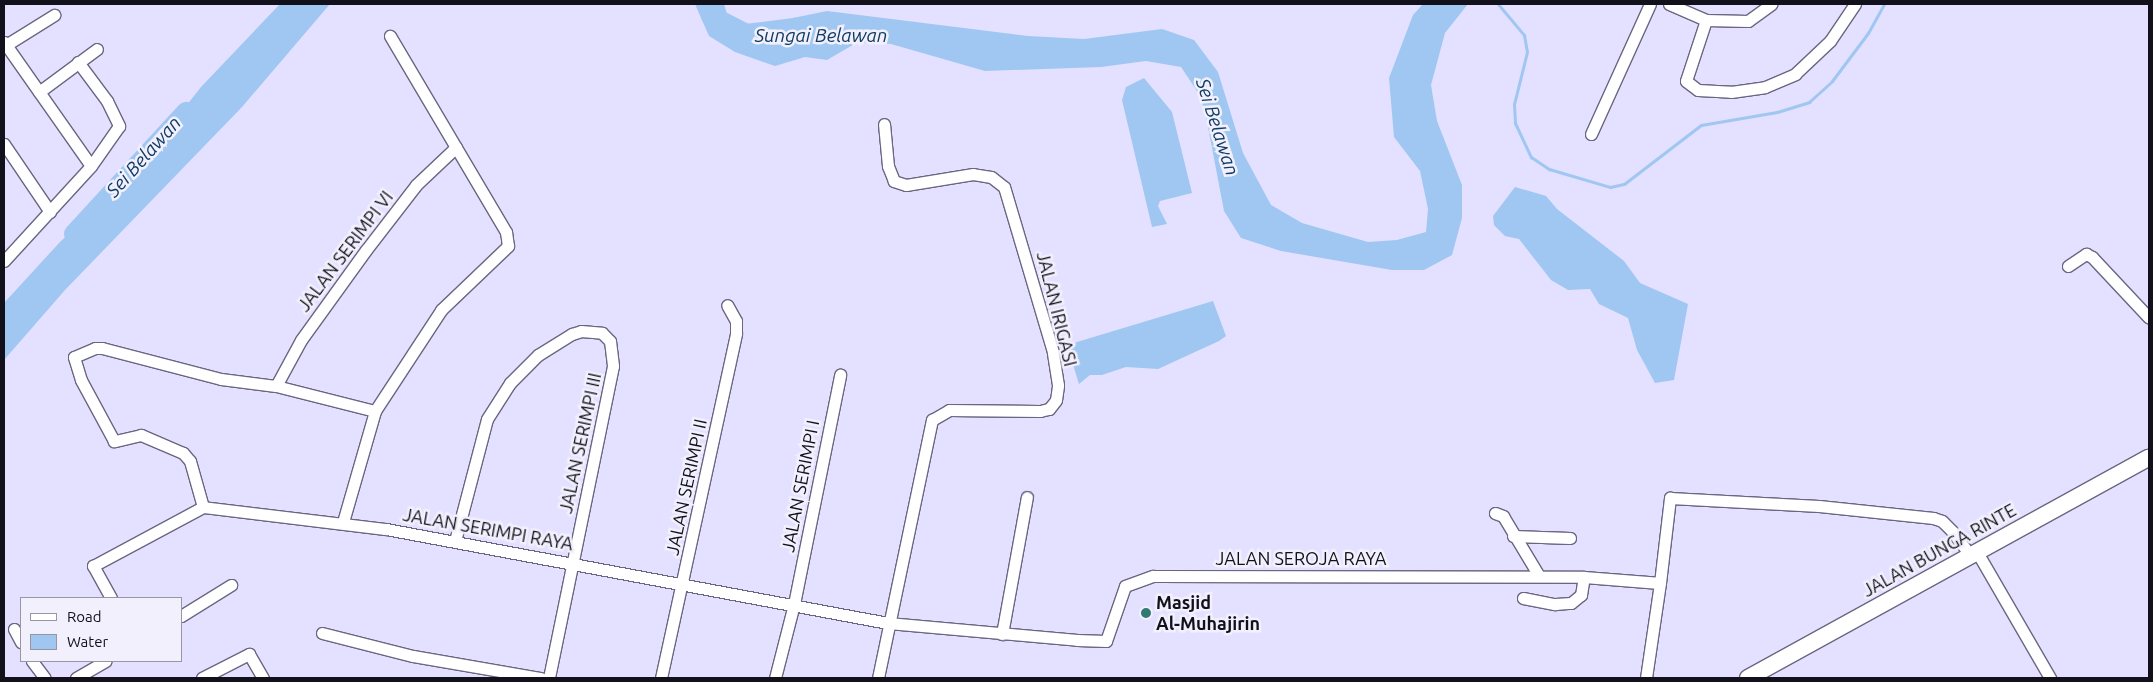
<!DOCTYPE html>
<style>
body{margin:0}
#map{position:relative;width:2153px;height:682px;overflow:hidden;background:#e4e0ff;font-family:Ubuntu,sans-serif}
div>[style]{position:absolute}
.water>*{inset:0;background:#9fc7f1}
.stream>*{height:3px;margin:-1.5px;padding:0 1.5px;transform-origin:1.5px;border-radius:1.5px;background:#9fc7f1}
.river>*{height:20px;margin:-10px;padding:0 10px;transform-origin:10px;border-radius:10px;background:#9fc7f1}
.roads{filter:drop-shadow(1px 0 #6a6680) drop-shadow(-1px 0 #6a6680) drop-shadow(0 1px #6a6680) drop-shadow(0 -1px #6a6680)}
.street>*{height:11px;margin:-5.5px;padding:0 5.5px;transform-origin:5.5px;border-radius:5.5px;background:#fff}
.secondary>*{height:16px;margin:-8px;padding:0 8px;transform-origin:8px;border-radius:8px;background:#fff}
.dots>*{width:14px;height:14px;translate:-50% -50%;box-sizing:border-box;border:2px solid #f1f0fc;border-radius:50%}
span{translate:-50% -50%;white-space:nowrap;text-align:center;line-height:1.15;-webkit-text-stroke:5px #f1f0fc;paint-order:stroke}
.street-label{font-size:18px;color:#12101a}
.poi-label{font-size:18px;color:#12101a;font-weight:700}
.left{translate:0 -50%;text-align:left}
.water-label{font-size:19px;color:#103b62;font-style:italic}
.frame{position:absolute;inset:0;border:5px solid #12101a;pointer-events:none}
.legend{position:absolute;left:20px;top:597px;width:162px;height:65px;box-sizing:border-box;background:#f1f0fc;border:1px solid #9896a2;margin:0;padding:6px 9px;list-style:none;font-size:15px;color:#12101a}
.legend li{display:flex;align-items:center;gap:10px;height:25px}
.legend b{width:25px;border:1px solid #9896a2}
</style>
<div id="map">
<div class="water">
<i style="clip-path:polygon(280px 4px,330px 4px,242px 107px,65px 290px,4px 360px,4px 303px,60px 242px,130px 177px,201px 87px)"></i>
<i style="clip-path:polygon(695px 4px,724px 4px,727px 14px,747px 33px,778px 33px,793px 18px,827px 11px,1028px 36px,1084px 39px,1162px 29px,1194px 40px,1218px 72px,1243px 153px,1271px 205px,1302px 223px,1368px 242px,1397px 240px,1426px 232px,1428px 209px,1420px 171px,1394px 137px,1389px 78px,1413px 15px,1423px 4px,1468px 4px,1445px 33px,1431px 85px,1437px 121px,1462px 185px,1462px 218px,1452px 255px,1424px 270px,1392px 270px,1281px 251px,1241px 238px,1224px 211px,1205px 111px,1199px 94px,1181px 67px,1146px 61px,1101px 67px,985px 71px,891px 44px,858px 42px,827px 60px,805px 57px,775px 66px,735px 52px,709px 36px)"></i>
<i style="clip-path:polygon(1144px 78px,1172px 112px,1192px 193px,1160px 201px,1158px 206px,1167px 224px,1152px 227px,1122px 100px,1126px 87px)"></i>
<i style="clip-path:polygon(1515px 187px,1546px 196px,1557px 209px,1624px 261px,1640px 283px,1688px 304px,1674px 380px,1655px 383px,1637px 350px,1628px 318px,1599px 304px,1590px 289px,1568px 290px,1551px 280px,1519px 239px,1505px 236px,1494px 225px,1493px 216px)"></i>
<i style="clip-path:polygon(1213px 301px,1226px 336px,1219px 341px,1158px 369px,1126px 367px,1102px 375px,1090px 375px,1079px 384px,1067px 345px)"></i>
</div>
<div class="stream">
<i style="left:1498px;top:4px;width:40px;rotate:50deg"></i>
<i style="left:1524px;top:35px;width:17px;rotate:80deg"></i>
<i style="left:1527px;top:52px;width:54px;rotate:104deg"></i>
<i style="left:1514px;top:104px;width:19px;rotate:87deg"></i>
<i style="left:1515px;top:123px;width:38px;rotate:65deg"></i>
<i style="left:1531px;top:157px;width:22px;rotate:34deg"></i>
<i style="left:1549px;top:169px;width:64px;rotate:16.4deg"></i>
<i style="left:1610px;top:187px;width:14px;rotate:-12deg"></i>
<i style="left:1624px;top:184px;width:97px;rotate:-37.5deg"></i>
<i style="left:1701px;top:125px;width:77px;rotate:-9.7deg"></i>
<i style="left:1777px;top:112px;width:34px;rotate:-17deg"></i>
<i style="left:1809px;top:102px;width:31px;rotate:-42deg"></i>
<i style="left:1832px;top:81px;width:60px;rotate:-53.1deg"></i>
<i style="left:1868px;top:33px;width:33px;rotate:-61deg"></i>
</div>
<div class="river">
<i style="left:708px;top:4px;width:12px;rotate:76deg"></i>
<i style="left:711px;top:16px;width:39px;rotate:27deg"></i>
<i style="left:746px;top:34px;width:64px;rotate:-7.2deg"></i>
<i style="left:74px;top:234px;width:166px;rotate:-47.4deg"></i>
</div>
<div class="roads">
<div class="street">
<i style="left:1669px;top:4px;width:40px;rotate:23.4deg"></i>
<i style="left:1706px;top:20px;width:64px;rotate:108.2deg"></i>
<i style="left:1686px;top:81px;width:15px;rotate:37deg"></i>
<i style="left:1698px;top:90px;width:33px;rotate:3deg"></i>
<i style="left:1731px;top:92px;width:34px;rotate:-8deg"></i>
<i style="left:1765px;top:87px;width:33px;rotate:-23deg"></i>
<i style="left:1795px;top:74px;width:48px;rotate:-43.3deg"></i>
<i style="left:1830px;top:41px;width:45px;rotate:-56deg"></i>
<i style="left:1706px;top:20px;width:42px;rotate:1.4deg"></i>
<i style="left:1748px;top:21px;width:29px;rotate:-36deg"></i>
<i style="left:4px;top:42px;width:151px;rotate:54.9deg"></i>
<i style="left:91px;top:166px;width:129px;rotate:132.5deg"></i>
<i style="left:6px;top:45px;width:57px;rotate:-32deg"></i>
<i style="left:78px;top:62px;width:49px;rotate:53.4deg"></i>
<i style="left:107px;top:101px;width:28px;rotate:64deg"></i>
<i style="left:119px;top:126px;width:49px;rotate:125deg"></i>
<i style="left:39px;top:92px;width:72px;rotate:-36.6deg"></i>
<i style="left:1591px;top:134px;width:143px;rotate:-65.6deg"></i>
<i style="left:4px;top:144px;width:82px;rotate:55.9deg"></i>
<i style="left:2068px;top:266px;width:22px;rotate:-34deg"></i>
<i style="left:2086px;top:254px;width:7px;rotate:27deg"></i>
<i style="left:2092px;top:257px;width:83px;rotate:46.9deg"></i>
<i style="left:276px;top:386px;width:52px;rotate:-61.5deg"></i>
<i style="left:301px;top:340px;width:111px;rotate:-54.2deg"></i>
<i style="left:366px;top:250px;width:82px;rotate:-52.4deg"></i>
<i style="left:416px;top:185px;width:55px;rotate:-43.5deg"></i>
<i style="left:203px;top:507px;width:48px;rotate:-105.8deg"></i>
<i style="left:190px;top:461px;width:11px;rotate:-131deg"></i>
<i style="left:183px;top:453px;width:46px;rotate:-156.8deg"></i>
<i style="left:141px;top:435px;width:28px;rotate:167deg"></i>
<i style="left:114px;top:441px;width:69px;rotate:-118.4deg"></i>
<i style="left:81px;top:380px;width:24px;rotate:-107deg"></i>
<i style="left:74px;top:357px;width:23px;rotate:-23deg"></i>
<i style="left:95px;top:348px;width:7px"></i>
<i style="left:102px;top:348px;width:123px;rotate:14.6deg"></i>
<i style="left:221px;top:379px;width:55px;rotate:7.3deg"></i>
<i style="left:276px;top:386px;width:102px;rotate:14.2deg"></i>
<i style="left:1495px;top:513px;width:9px;rotate:21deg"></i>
<i style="left:1503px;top:516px;width:70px;rotate:59deg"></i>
<i style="left:343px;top:522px;width:116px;rotate:-73.9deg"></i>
<i style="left:375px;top:411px;width:121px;rotate:-56.8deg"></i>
<i style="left:441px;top:310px;width:93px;rotate:-43.7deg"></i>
<i style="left:508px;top:246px;width:14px;rotate:-98deg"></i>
<i style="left:506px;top:232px;width:228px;rotate:-120.6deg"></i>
<i style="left:1513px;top:536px;width:57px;rotate:2deg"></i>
<i style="left:455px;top:541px;width:126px;rotate:-75.3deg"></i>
<i style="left:487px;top:419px;width:43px;rotate:-57.4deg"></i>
<i style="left:510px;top:383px;width:40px;rotate:-45deg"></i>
<i style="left:538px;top:355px;width:40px;rotate:-32deg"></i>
<i style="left:572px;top:334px;width:9px;rotate:-18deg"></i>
<i style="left:581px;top:331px;width:21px;rotate:5deg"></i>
<i style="left:602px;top:333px;width:11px;rotate:45deg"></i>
<i style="left:610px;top:341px;width:25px;rotate:83deg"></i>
<i style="left:613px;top:366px;width:318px;rotate:101.6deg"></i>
<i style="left:1977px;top:552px;width:146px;rotate:59.9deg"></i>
<i style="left:1660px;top:583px;width:86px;rotate:-83.3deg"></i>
<i style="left:1670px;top:498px;width:149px;rotate:3.1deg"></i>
<i style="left:1819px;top:506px;width:115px;rotate:6deg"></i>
<i style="left:1933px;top:518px;width:9px;rotate:18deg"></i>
<i style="left:1942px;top:521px;width:14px;rotate:45deg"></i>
<i style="left:1952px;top:531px;width:31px;rotate:53deg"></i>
<i style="left:111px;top:598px;width:37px;rotate:-119deg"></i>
<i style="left:93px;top:566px;width:125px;rotate:-28.2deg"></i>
<i style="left:203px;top:507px;width:184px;rotate:6.9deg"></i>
<i style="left:386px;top:529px;width:511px;rotate:10.61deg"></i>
<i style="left:888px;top:623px;width:190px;rotate:5.1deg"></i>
<i style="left:1077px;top:640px;width:29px;rotate:2deg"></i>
<i style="left:1106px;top:641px;width:58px;rotate:-70.9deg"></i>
<i style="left:1125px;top:586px;width:30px;rotate:-20deg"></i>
<i style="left:1153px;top:576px;width:431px;rotate:0.1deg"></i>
<i style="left:1584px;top:577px;width:76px;rotate:4.5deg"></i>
<i style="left:1660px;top:583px;width:96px;rotate:98.4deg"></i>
<i style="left:1523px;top:598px;width:33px;rotate:11deg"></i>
<i style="left:1555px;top:604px;width:16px;rotate:-4deg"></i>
<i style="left:1571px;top:603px;width:13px;rotate:-39deg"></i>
<i style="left:1581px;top:595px;width:18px;rotate:-81deg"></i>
<i style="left:181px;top:616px;width:59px;rotate:-31.8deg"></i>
<i style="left:14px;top:629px;width:15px;rotate:62deg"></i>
<i style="left:322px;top:633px;width:94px;rotate:14.2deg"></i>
<i style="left:413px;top:656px;width:130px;rotate:9.8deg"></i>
<i style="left:1002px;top:634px;width:139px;rotate:-79.7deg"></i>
<i style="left:32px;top:661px;width:21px;rotate:53deg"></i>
<i style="left:76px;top:678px;width:34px;rotate:-30deg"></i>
<i style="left:202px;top:678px;width:53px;rotate:-27.1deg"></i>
<i style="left:249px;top:654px;width:28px;rotate:60deg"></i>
<i style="left:661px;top:678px;width:353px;rotate:-77.7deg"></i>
<i style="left:736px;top:333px;width:12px;rotate:-90deg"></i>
<i style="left:736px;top:321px;width:18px;rotate:-119deg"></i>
<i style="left:775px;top:678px;width:76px;rotate:-75.6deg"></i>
<i style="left:794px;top:604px;width:234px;rotate:-78.6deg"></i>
<i style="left:878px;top:678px;width:264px;rotate:-78.2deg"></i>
<i style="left:932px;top:420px;width:20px;rotate:-30deg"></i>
<i style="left:949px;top:410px;width:91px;rotate:0.6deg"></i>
<i style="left:1040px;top:411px;width:9px;rotate:-13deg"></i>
<i style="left:1049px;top:409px;width:11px;rotate:-52deg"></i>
<i style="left:1056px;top:400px;width:15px;rotate:-82deg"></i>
<i style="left:1058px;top:385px;width:33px;rotate:-99deg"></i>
<i style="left:1053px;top:352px;width:172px;rotate:-106.5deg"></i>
<i style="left:1004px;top:187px;width:16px;rotate:-142deg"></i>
<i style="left:991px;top:177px;width:18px;rotate:-171deg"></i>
<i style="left:973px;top:174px;width:68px;rotate:170.7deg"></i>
<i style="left:906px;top:185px;width:13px;rotate:-162deg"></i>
<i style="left:894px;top:181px;width:16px;rotate:-112deg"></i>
<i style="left:888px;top:166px;width:42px;rotate:-95.4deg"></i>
</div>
<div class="secondary">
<i style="left:1748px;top:678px;width:457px;rotate:-28.8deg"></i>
</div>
</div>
<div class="dots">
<i style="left:1146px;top:613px;background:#317973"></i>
</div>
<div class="street-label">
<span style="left:345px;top:251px;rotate:-53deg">JALAN SERIMPI VI</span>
<span style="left:1057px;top:309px;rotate:76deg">JALAN IRIGASI</span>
<span style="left:580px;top:443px;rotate:-78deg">JALAN SERIMPI III</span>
<span style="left:800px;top:486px;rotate:-79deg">JALAN SERIMPI I</span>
<span style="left:686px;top:487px;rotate:-78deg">JALAN SERIMPI II</span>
<span style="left:488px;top:529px;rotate:10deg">JALAN SERIMPI RAYA</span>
<span style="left:1939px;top:550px;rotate:-29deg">JALAN BUNGA RINTE</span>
<span style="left:1301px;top:558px">JALAN SEROJA RAYA</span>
</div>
<div class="poi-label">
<span class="left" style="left:1156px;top:613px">Masjid<br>Al-Muhajirin</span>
</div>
<div class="water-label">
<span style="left:821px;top:36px">Sungai Belawan</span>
<span style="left:1217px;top:127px;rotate:72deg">Sei Belawan</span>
<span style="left:144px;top:157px;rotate:-48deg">Sei Belawan</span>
</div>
<div class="frame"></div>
<ul class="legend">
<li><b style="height:6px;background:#fff"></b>Road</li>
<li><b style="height:14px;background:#9fc7f1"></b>Water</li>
</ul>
</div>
